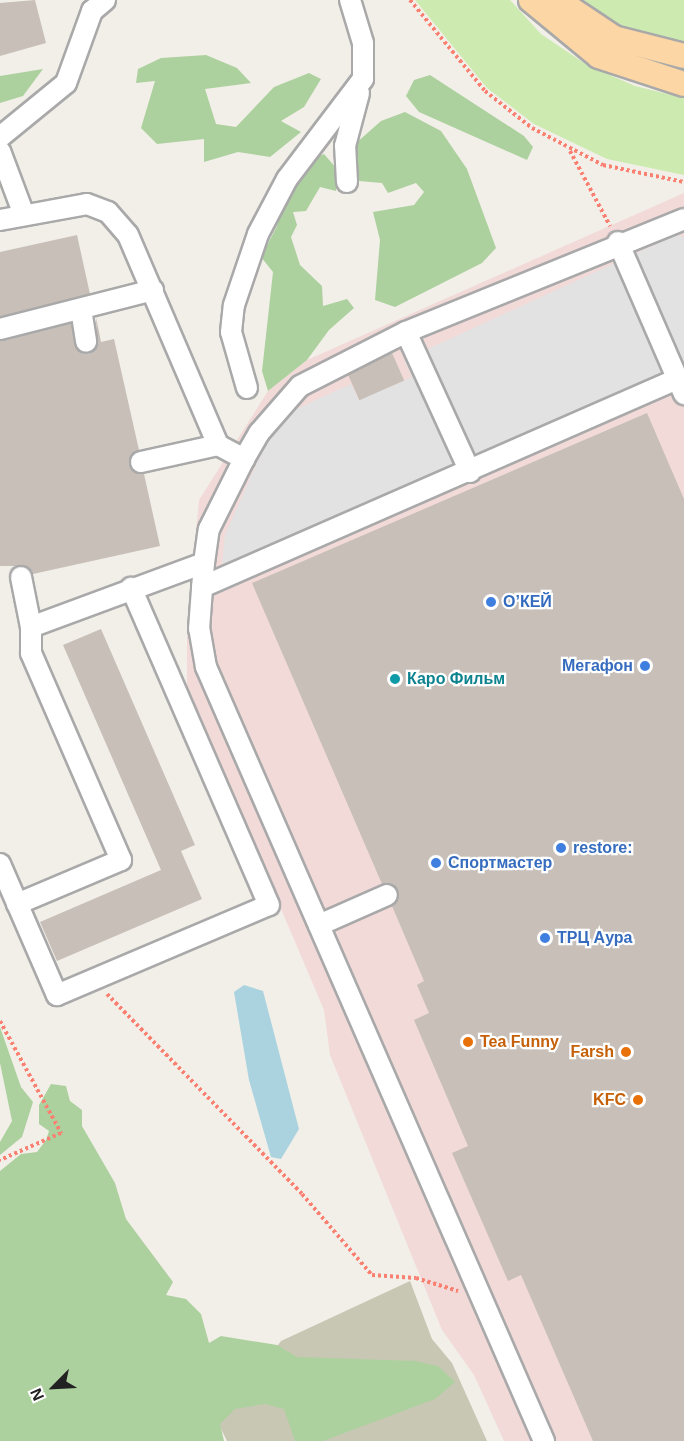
<!DOCTYPE html>
<meta charset="utf-8">
<style>
body{margin:0}
#map{position:relative;width:684px;height:1441px;overflow:hidden;background:#f2efe9;font-family:Arial,sans-serif}
div>[style]{position:absolute}
.commercial>*{inset:0;background:#f2dad9}
.construction>*{inset:0;background:#c7c7b4}
.grass>*{inset:0;background:#cdebb0}
.forest>*{inset:0;background:#add19e}
.parking>*{inset:0;background:#e2e2e2}
.water>*{inset:0;background:#aad3df}
.building>*{inset:0;background:#c7bfb8;transform-origin:0 0}
.path>*{height:4px;margin-top:-2px;transform-origin:0;background:repeating-linear-gradient(90deg,#fa8072 0 3px,transparent 0 6px)}
.roads{filter:drop-shadow(2px 0 #a9a9a9) drop-shadow(-2px 0 #a9a9a9) drop-shadow(0 2px #a9a9a9) drop-shadow(0 -2px #a9a9a9)}
.minor>*{height:20px;margin:-10px;padding:0 10px;transform-origin:10px;border-radius:10px;background:#fff}
.major>*{height:24px;margin:-12px;padding:0 12px;transform-origin:12px;border-radius:12px;background:#fcd6a4}
.dots>*{width:16px;height:16px;translate:-50% -50%;box-sizing:border-box;border:3px solid #fff;border-radius:50%}
span{translate:-50% -50%;white-space:nowrap;text-align:center;line-height:1.15;-webkit-text-stroke:4.5px #fff;paint-order:stroke}
.shop-label{font-size:16px;color:#366cbe;font-weight:700}
.left{translate:0 -50%;text-align:left}
.right{translate:-100% -50%;text-align:right}
.culture-label{font-size:16px;color:#0d838f;font-weight:700}
.food-label{font-size:16px;color:#c56008;font-weight:700}
.north{position:absolute;left:24px;top:1357px;width:60px;height:60px;-webkit-text-stroke:4px #fff;paint-order:stroke;rotate:246deg;font-size:16px;font-weight:700;line-height:24px;text-align:center;color:#222}
.north::after{content:'';display:block;margin:auto;width:21px;height:27px;background:#222;clip-path:polygon(50% 0,100% 100%,50% 72%,0 100%)}
</style>
<div id="map">
<div class="commercial">
<i style="clip-path:polygon(684px 193px,684px 1441px,504px 1441px,474px 1375px,442px 1330px,330px 1055px,324px 1010px,187px 688px,187px 629px,199px 500px,268px 391px,307px 360px)"></i>
</div>
<div class="construction">
<i style="clip-path:polygon(410px 1281px,432px 1339px,452px 1363px,487px 1441px,227px 1441px,219px 1425px,281px 1341px)"></i>
</div>
<div class="grass">
<i style="clip-path:polygon(415px 0,510px 0,541px 34px,587px 65px,635px 86px,684px 98px,684px 175px,607px 159px,534px 124px,487px 88px)"></i>
<i style="clip-path:polygon(575px 0,684px 0,684px 45px,622px 32px)"></i>
</div>
<div class="forest">
<i style="clip-path:polygon(206px 55px,237px 68px,251px 83px,205px 89px,216px 124px,236px 127px,274px 87px,309px 73px,321px 79px,304px 107px,281px 121px,301px 132px,270px 157px,238px 152px,204px 162px,204px 139px,157px 144px,141px 128px,155px 81px,136px 83px,138px 69px,161px 58px)"></i>
<i style="clip-path:polygon(43px 69px,23px 96px,0 103px,0 76px)"></i>
<i style="clip-path:polygon(430px 75px,524px 136px,533px 147px,527px 160px,419px 112px,406px 96px,414px 80px)"></i>
<i style="clip-path:polygon(405px 112px,441px 131px,467px 169px,496px 248px,482px 263px,395px 307px,375px 300px,380px 240px,373px 212px,414px 205px,424px 192px,416px 183px,388px 193px,382px 183px,359px 181px,355px 144px,381px 121px)"></i>
<i style="clip-path:polygon(324px 154px,338px 170px,336px 191px,320px 187px,306px 211px,293px 212px,297px 225px,291px 237px,300px 265px,322px 286px,323px 306px,347px 299px,354px 308px,329px 330px,307px 360px,268px 391px,262px 371px,273px 272px,261px 257px,277px 226px,280px 205px,312px 159px)"></i>
<i style="clip-path:polygon(0 1027px,21px 1087px,33px 1102px,22px 1137px,0 1155px,0 1142px,12px 1121px,0 1063px)"></i>
<i style="clip-path:polygon(51px 1084px,66px 1086px,70px 1101px,82px 1110px,82px 1126px,115px 1183px,126px 1219px,173px 1282px,166px 1295px,186px 1299px,201px 1314px,209px 1343px,221px 1336px,277px 1345px,297px 1357px,415px 1361px,438px 1366px,455px 1382px,435px 1399px,323px 1441px,295px 1441px,284px 1409px,265px 1404px,235px 1409px,220px 1424px,224px 1441px,0 1441px,0 1171px,21px 1154px,37px 1152px,46px 1140px,49px 1131px,39px 1124px,39px 1105px)"></i>
</div>
<div class="parking">
<i style="clip-path:polygon(676px 235px,684px 237px,684px 369px,222px 565px,225px 535px,267px 440px,292px 411px,351px 384px,359px 400px,412px 377px,404px 360px)"></i>
</div>
<div class="water">
<i style="clip-path:polygon(244px 985px,263px 991px,299px 1129px,281px 1159px,271px 1157px,249px 1080px,234px 992px)"></i>
</div>
<div class="building">
<i style="clip-path:polygon(35px 0,46px 43px,0 56px,0 3px)"></i>
<i style="clip-path:polygon(77px 235px,90px 294px,0 317px,0 252px)"></i>
<i style="clip-path:polygon(96px 317px,101px 342px,114px 339px,139px 450px,129px 465px,144px 474px,160px 546px,33px 574px,24px 566px,0 566px,0 341px,71px 323px,76px 349px,88px 354px,97px 346px)"></i>
<i style="left:392px;top:353px;width:30px;height:49px;rotate:66deg"></i>
<i style="clip-path:polygon(647px 413px,684px 499px,684px 1441px,593px 1441px,521px 1275px,508px 1281px,452px 1153px,468px 1146px,414px 1020px,429px 1013px,417px 985px,424px 981px,392px 906px,398px 891px,382px 884px,252px 583px)"></i>
<i style="clip-path:polygon(101px 629px,195px 845px,181px 851px,202px 899px,57px 961px,40px 922px,161px 870px,63px 645px)"></i>
</div>
<div class="path">
<i style="left:410px;top:0;width:118px;rotate:50.5deg"></i>
<i style="left:485px;top:91px;width:60px;rotate:38.2deg"></i>
<i style="left:532px;top:128px;width:80px;rotate:27.5deg"></i>
<i style="left:603px;top:165px;width:83px;rotate:11.9deg"></i>
<i style="left:570px;top:151px;width:85px;rotate:61.9deg"></i>
<i style="left:107px;top:994px;width:279px;rotate:45.7deg"></i>
<i style="left:302px;top:1194px;width:107px;rotate:49.2deg"></i>
<i style="left:372px;top:1275px;width:44px;rotate:3.9deg"></i>
<i style="left:416px;top:1278px;width:44px;rotate:17.2deg"></i>
<i style="left:0;top:1021px;width:128px;rotate:61.4deg"></i>
<i style="left:61px;top:1133px;width:67px;rotate:156.1deg"></i>
</div>
<div class="roads">
<div class="minor">
<i style="left:0;top:137px;width:85px;rotate:-39.3deg"></i>
<i style="left:66px;top:83px;width:77px;rotate:-70.1deg"></i>
<i style="left:92px;top:11px;width:17px;rotate:-40deg"></i>
<i style="left:0;top:151px;width:68px;rotate:69.4deg"></i>
<i style="left:347px;top:182px;width:36px;rotate:-93deg"></i>
<i style="left:345px;top:146px;width:55px;rotate:-75.2deg"></i>
<i style="left:0;top:220px;width:88px;rotate:-10.4deg"></i>
<i style="left:87px;top:204px;width:22px;rotate:21deg"></i>
<i style="left:108px;top:212px;width:30px;rotate:49deg"></i>
<i style="left:128px;top:235px;width:228px;rotate:66.8deg"></i>
<i style="left:218px;top:445px;width:30px;rotate:28deg"></i>
<i style="left:618px;top:242px;width:166px;rotate:66.5deg"></i>
<i style="left:81px;top:309px;width:33px;rotate:81deg"></i>
<i style="left:0;top:329px;width:158px;rotate:-14.3deg"></i>
<i style="left:406px;top:332px;width:154px;rotate:65.4deg"></i>
<i style="left:247px;top:388px;width:58px;rotate:-105.9deg"></i>
<i style="left:231px;top:332px;width:27px;rotate:-84deg"></i>
<i style="left:234px;top:305px;width:75px;rotate:-71.3deg"></i>
<i style="left:258px;top:234px;width:62px;rotate:-62.2deg"></i>
<i style="left:287px;top:179px;width:126px;rotate:-52.8deg"></i>
<i style="left:363px;top:79px;width:36px;rotate:-90deg"></i>
<i style="left:363px;top:43px;width:45px;rotate:-106.8deg"></i>
<i style="left:141px;top:462px;width:79px;rotate:-12.4deg"></i>
<i style="left:21px;top:577px;width:51px;rotate:78.7deg"></i>
<i style="left:202px;top:587px;width:519px;rotate:-23.65deg"></i>
<i style="left:0;top:864px;width:143px;rotate:66.5deg"></i>
<i style="left:57px;top:995px;width:230px;rotate:-23deg"></i>
<i style="left:269px;top:905px;width:346px;rotate:-113.5deg"></i>
<i style="left:17px;top:904px;width:113px;rotate:-22.9deg"></i>
<i style="left:121px;top:860px;width:226px;rotate:-113.5deg"></i>
<i style="left:31px;top:653px;width:26px;rotate:-90deg"></i>
<i style="left:31px;top:627px;width:184px;rotate:-20.3deg"></i>
<i style="left:319px;top:925px;width:74px;rotate:-23.8deg"></i>
<i style="left:544px;top:1441px;width:845px;rotate:-113.59deg"></i>
<i style="left:206px;top:667px;width:39px;rotate:-100deg"></i>
<i style="left:199px;top:629px;width:66px;rotate:-85.7deg"></i>
<i style="left:204px;top:563px;width:34px;rotate:-82deg"></i>
<i style="left:209px;top:529px;width:78px;rotate:-63.4deg"></i>
<i style="left:244px;top:459px;width:30px;rotate:-60deg"></i>
<i style="left:259px;top:433px;width:62px;rotate:-48.9deg"></i>
<i style="left:300px;top:386px;width:119px;rotate:-27deg"></i>
<i style="left:406px;top:332px;width:300px;rotate:-22.1deg"></i>
</div>
<div class="major">
<i style="left:531px;top:0;width:88px;rotate:39.5deg"></i>
<i style="left:599px;top:56px;width:89px;rotate:18.2deg"></i>
<i style="left:557px;top:0;width:69px;rotate:33.7deg"></i>
<i style="left:614px;top:38px;width:72px;rotate:14.4deg"></i>
</div>
</div>
<div class="dots">
<i style="left:491px;top:602px;background:#3f7fe0"></i>
<i style="left:645px;top:666px;background:#3f7fe0"></i>
<i style="left:395px;top:679px;background:#0f9aa8"></i>
<i style="left:561px;top:848px;background:#3f7fe0"></i>
<i style="left:436px;top:863px;background:#3f7fe0"></i>
<i style="left:545px;top:938px;background:#3f7fe0"></i>
<i style="left:468px;top:1042px;background:#e8710a"></i>
<i style="left:626px;top:1052px;background:#e8710a"></i>
<i style="left:638px;top:1100px;background:#e8710a"></i>
</div>
<div class="shop-label">
<span class="left" style="left:503px;top:602px">О’КЕЙ</span>
<span class="right" style="left:633px;top:666px">Мегафон</span>
<span class="left" style="left:573px;top:848px">restore:</span>
<span class="left" style="left:448px;top:863px">Спортмастер</span>
<span class="left" style="left:557px;top:938px">ТРЦ Аура</span>
</div>
<div class="culture-label">
<span class="left" style="left:407px;top:679px">Каро Фильм</span>
</div>
<div class="food-label">
<span class="left" style="left:480px;top:1042px">Tea Funny</span>
<span class="right" style="left:614px;top:1052px">Farsh</span>
<span class="right" style="left:626px;top:1100px">KFC</span>
</div>
<div class="north">N</div>
</div>
